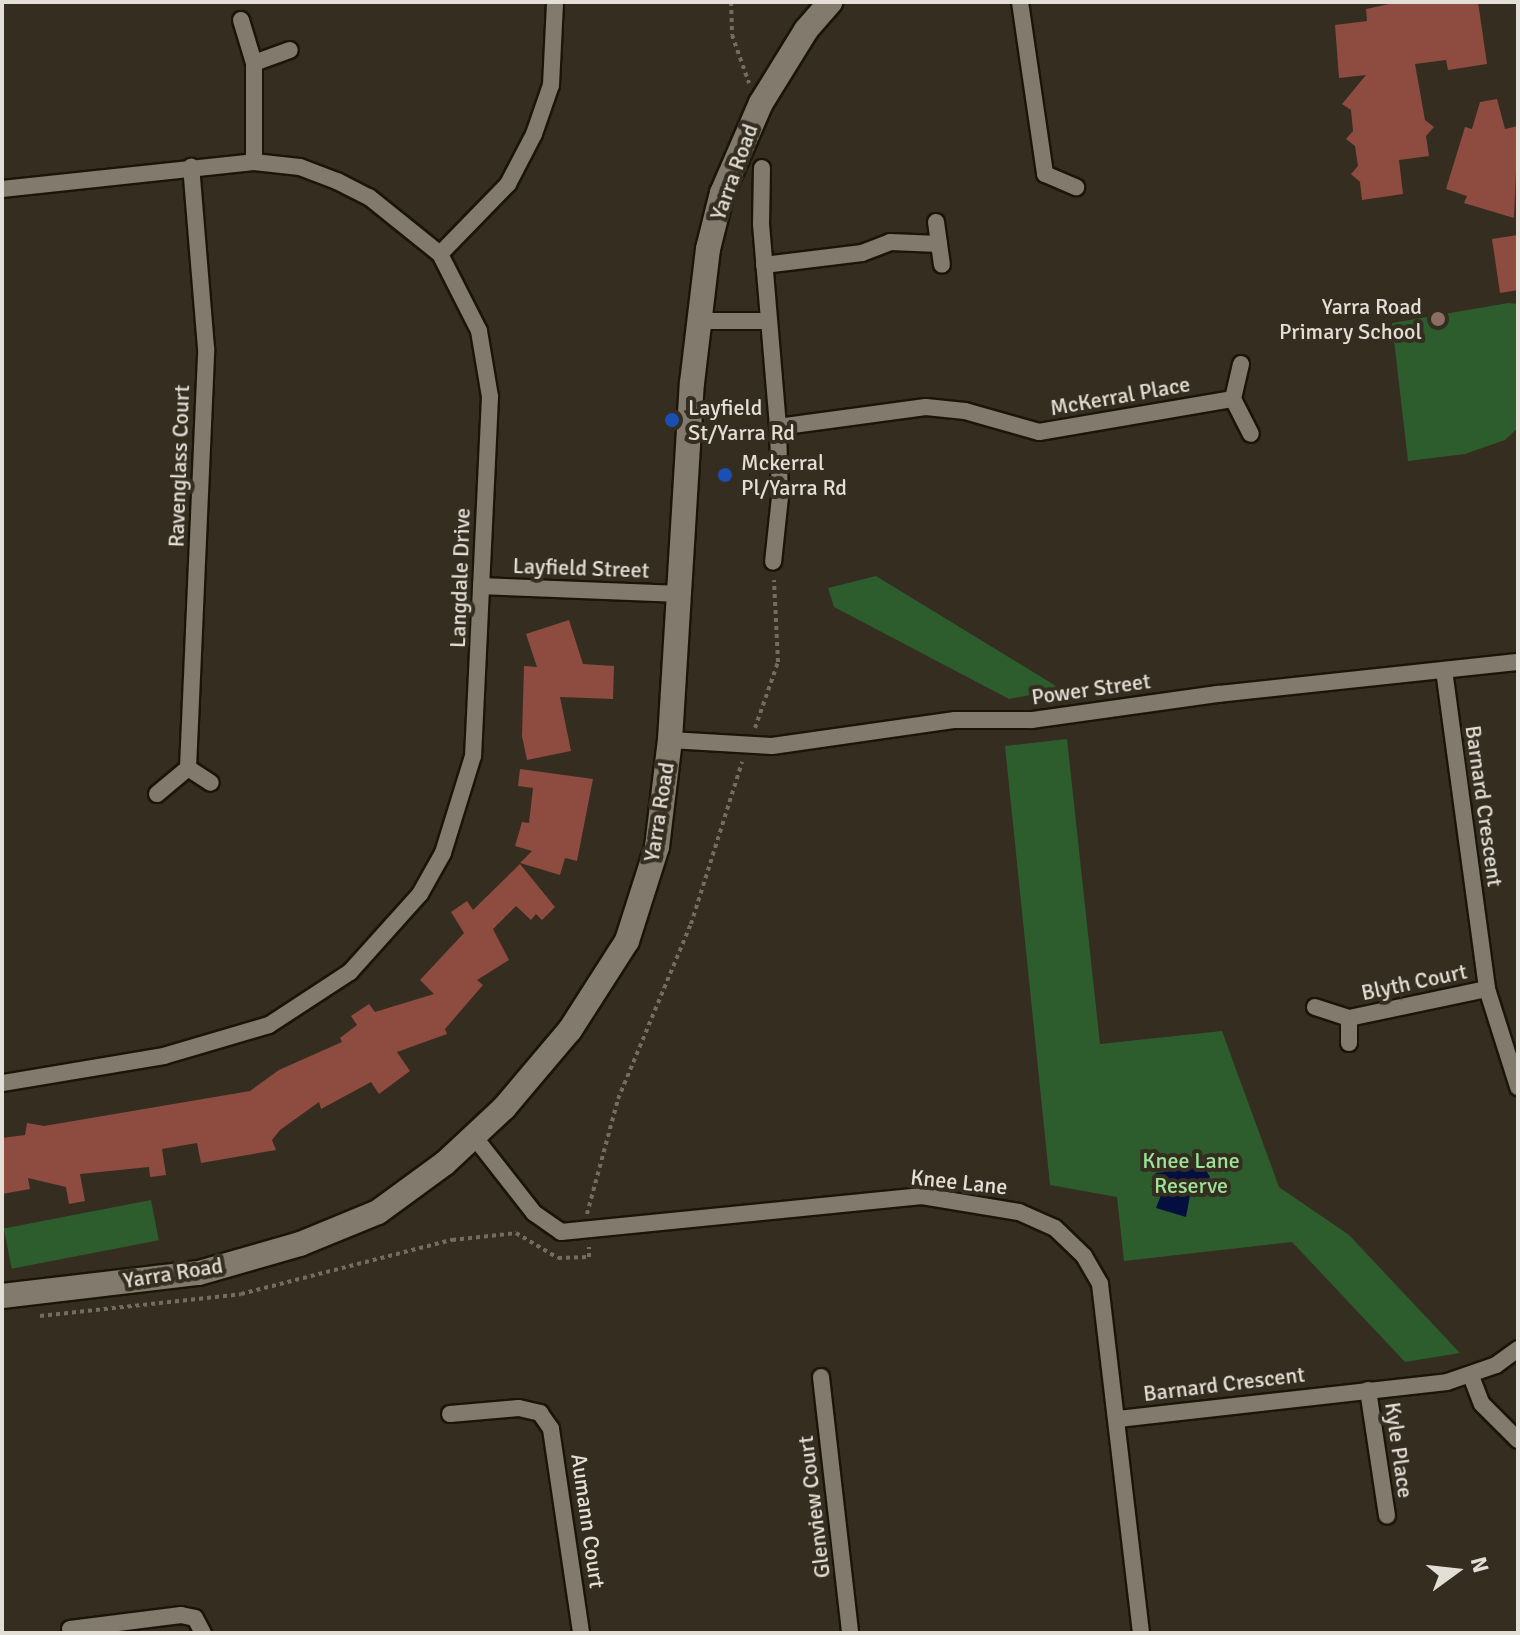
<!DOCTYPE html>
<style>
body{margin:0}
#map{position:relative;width:1520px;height:1635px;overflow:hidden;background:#342d20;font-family:Signika,sans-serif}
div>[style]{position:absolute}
.green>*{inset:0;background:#2d5c2d;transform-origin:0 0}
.water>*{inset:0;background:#03103f}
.building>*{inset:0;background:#8e4b40}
.path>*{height:4px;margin-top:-2px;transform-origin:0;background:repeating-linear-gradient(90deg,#736d61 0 4px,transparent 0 8px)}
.roads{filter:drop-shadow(2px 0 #1b1509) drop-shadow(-2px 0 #1b1509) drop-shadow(0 2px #1b1509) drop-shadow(0 -2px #1b1509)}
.minor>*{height:16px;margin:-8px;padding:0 8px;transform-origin:8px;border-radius:8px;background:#827a6c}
.secondary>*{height:24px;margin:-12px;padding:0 12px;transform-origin:12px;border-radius:12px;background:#827a6c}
.dots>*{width:22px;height:22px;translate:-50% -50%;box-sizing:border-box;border:4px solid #342d20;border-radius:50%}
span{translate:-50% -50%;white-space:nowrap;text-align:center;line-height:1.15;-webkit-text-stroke:8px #342d20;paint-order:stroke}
.street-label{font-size:22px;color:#e3ded6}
.poi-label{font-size:22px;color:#e3ded6}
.right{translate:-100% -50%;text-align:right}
.left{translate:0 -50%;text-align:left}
.park-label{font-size:22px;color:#9ce399}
.frame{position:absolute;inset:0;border:4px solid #e3ded6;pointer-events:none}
.north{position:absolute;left:1416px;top:1531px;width:80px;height:80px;-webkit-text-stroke:6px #342d20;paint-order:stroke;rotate:75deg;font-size:22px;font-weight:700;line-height:32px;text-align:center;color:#e3ded6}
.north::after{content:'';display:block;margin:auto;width:28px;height:36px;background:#e3ded6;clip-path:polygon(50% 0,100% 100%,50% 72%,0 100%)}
</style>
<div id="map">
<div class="green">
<i style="clip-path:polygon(1508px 303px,1518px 304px,1518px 428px,1505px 440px,1465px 454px,1408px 461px,1392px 323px)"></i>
<i style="clip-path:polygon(876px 576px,1061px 689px,1009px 699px,834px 607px,828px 588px)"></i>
<i style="clip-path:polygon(1067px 739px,1100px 1044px,1222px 1031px,1279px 1187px,1349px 1235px,1460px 1353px,1405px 1362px,1292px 1242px,1124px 1261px,1117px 1197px,1050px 1185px,1005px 746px)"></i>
<i style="left:151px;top:1200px;width:41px;height:150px;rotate:79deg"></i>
</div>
<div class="water">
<i style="clip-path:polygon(1204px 1167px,1210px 1177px,1190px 1195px,1186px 1217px,1156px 1208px,1164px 1187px,1153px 1179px,1156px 1173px)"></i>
</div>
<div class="building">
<i style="clip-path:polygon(1398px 2px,1478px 2px,1487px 64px,1448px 70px,1446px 60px,1415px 64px,1425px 120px,1434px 127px,1426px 136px,1429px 156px,1399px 160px,1403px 194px,1362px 200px,1360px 182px,1351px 174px,1358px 166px,1355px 146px,1346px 139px,1353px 131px,1351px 110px,1342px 104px,1366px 75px,1339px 78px,1335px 25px,1367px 21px,1366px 9px)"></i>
<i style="clip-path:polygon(1497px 99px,1505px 129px,1518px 126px,1514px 218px,1464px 203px,1467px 196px,1446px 189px,1465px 127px,1472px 129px,1480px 102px)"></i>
<i style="clip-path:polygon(1518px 235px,1518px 290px,1500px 293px,1492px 239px)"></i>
<i style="clip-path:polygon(569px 620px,583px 664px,614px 666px,613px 699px,560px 697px,571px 751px,527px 760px,522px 736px,524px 666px,537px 667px,526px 634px)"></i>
<i style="clip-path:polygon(520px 769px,593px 779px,577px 861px,565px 858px,560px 875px,520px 863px,532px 851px,515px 846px,522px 822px,529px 823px,533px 788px,518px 786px)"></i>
<i style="clip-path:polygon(520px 864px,555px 907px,542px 920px,536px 914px,531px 920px,516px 906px,493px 929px,509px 960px,477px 980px,483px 985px,445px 1029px,447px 1034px,397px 1052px,410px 1071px,379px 1094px,371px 1082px,321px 1109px,319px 1102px,280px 1130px,272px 1140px,276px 1150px,201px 1163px,197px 1143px,162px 1149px,166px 1175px,150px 1177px,149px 1167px,80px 1174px,85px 1201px,69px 1204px,66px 1187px,28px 1178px,30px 1189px,2px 1194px,2px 1138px,25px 1135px,27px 1123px,44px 1126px,250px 1091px,279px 1070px,342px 1042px,340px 1038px,357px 1025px,351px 1016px,369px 1004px,375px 1012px,434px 994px,420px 980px,464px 933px,451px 912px,467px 901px,473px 910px)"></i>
</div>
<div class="path">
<i style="left:731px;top:2px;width:33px;rotate:88deg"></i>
<i style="left:732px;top:35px;width:51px;rotate:70.5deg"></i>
<i style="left:755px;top:728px;width:70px;rotate:-70.8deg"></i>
<i style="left:778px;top:662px;width:82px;rotate:-92.8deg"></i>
<i style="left:587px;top:1214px;width:119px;rotate:-74.9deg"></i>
<i style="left:618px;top:1099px;width:190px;rotate:-67.4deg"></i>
<i style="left:691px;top:924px;width:170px;rotate:-72.5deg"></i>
<i style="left:40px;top:1316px;width:202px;rotate:-6.2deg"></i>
<i style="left:241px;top:1294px;width:218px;rotate:-14.4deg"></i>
<i style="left:452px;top:1240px;width:64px;rotate:-6.2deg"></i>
<i style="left:516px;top:1233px;width:49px;rotate:30.8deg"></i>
<i style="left:558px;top:1258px;width:31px;rotate:-2deg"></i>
<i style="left:589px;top:1257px;width:10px;rotate:-90deg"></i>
</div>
<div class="roads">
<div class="minor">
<i style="left:1020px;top:2px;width:174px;rotate:81.7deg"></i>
<i style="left:1045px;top:174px;width:34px;rotate:23deg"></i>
<i style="left:241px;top:20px;width:45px;rotate:73.2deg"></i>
<i style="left:254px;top:63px;width:38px;rotate:-20deg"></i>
<i style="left:254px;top:162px;width:99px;rotate:-90deg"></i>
<i style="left:762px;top:168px;width:56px;rotate:91deg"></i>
<i style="left:761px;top:224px;width:204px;rotate:85.2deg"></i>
<i style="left:778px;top:427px;width:70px;rotate:88.4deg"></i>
<i style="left:780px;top:497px;width:65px;rotate:96.1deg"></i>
<i style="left:2px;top:189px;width:253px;rotate:-6.1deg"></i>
<i style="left:254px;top:162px;width:46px;rotate:6.2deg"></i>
<i style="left:300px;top:167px;width:40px;rotate:21deg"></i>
<i style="left:337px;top:181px;width:36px;rotate:27deg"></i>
<i style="left:369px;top:197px;width:91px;rotate:38.8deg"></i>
<i style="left:440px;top:254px;width:86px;rotate:63.1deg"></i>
<i style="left:479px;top:331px;width:67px;rotate:80.5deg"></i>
<i style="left:490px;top:397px;width:359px;rotate:92.7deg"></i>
<i style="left:473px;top:756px;width:102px;rotate:107.2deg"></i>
<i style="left:443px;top:853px;width:47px;rotate:119.3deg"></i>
<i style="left:420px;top:894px;width:105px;rotate:131.9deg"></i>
<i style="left:350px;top:972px;width:97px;rotate:146.8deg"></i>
<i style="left:269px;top:1025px;width:109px;rotate:163.6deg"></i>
<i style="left:164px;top:1056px;width:164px;rotate:170.5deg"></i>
<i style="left:936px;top:222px;width:43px;rotate:82.1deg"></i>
<i style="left:440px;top:254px;width:98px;rotate:-45.8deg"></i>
<i style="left:508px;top:184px;width:56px;rotate:-62.5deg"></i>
<i style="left:534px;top:134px;width:52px;rotate:-70.9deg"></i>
<i style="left:551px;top:85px;width:83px;rotate:-87.2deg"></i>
<i style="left:764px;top:265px;width:99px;rotate:-7deg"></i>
<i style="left:862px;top:253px;width:30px;rotate:-21deg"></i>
<i style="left:890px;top:242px;width:49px;rotate:2.3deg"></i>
<i style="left:700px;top:321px;width:68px"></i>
<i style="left:1241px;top:364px;width:36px;rotate:103deg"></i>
<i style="left:1233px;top:399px;width:39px;rotate:63deg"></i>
<i style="left:778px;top:427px;width:149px;rotate:-7.7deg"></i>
<i style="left:926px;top:407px;width:39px;rotate:6deg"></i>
<i style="left:965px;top:411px;width:77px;rotate:15.8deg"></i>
<i style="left:1039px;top:432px;width:197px;rotate:-9.7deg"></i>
<i style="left:481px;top:586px;width:198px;rotate:2.3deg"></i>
<i style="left:1444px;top:670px;width:322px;rotate:82.3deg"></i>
<i style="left:1487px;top:989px;width:103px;rotate:72.4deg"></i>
<i style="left:670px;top:740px;width:102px;rotate:3.4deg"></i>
<i style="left:772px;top:746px;width:185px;rotate:-8.1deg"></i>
<i style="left:955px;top:720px;width:77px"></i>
<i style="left:1032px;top:720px;width:188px;rotate:-8deg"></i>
<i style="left:1218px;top:694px;width:302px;rotate:-6.1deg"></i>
<i style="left:188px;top:768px;width:420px;rotate:-87.5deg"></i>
<i style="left:206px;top:348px;width:182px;rotate:-94.7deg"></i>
<i style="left:157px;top:794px;width:40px;rotate:-40deg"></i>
<i style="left:188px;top:768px;width:27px;rotate:33deg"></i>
<i style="left:1315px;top:1007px;width:36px;rotate:18deg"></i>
<i style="left:1349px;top:1018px;width:141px;rotate:-11.9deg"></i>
<i style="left:1349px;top:1043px;width:25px;rotate:-90deg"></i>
<i style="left:476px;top:1139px;width:94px;rotate:51.9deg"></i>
<i style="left:534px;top:1213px;width:33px;rotate:35deg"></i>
<i style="left:561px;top:1232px;width:363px;rotate:-5.7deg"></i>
<i style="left:922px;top:1196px;width:98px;rotate:9.4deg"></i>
<i style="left:1019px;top:1212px;width:39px;rotate:24deg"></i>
<i style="left:1055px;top:1228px;width:40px;rotate:44deg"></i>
<i style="left:1084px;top:1256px;width:32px;rotate:60deg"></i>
<i style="left:1100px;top:1284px;width:351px;rotate:83.3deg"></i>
<i style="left:1471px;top:1376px;width:30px;rotate:69deg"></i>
<i style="left:1482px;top:1404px;width:51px;rotate:45deg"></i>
<i style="left:821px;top:1377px;width:258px;rotate:83.5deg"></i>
<i style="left:1368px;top:1390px;width:127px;rotate:81.4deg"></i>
<i style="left:450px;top:1414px;width:69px;rotate:-5deg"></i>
<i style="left:519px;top:1408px;width:22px;rotate:13deg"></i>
<i style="left:540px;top:1413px;width:19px;rotate:55deg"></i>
<i style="left:551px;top:1429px;width:206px;rotate:81.6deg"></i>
<i style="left:1118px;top:1419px;width:331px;rotate:-6.4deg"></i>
<i style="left:1447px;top:1382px;width:52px;rotate:-19.1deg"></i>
<i style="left:1496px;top:1365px;width:27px;rotate:-36deg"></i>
<i style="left:70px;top:1629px;width:112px;rotate:-7.2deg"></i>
<i style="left:181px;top:1615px;width:14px;rotate:12deg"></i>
<i style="left:195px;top:1618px;width:17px;rotate:62deg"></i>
</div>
<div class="secondary">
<i style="left:2px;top:1296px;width:198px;rotate:-6.7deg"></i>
<i style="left:199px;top:1273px;width:105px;rotate:-16deg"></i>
<i style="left:300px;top:1244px;width:84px;rotate:-22.3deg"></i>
<i style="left:378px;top:1212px;width:83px;rotate:-36.2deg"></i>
<i style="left:445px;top:1163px;width:81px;rotate:-43deg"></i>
<i style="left:504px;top:1108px;width:102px;rotate:-49.8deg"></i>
<i style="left:570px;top:1030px;width:106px;rotate:-57.4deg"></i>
<i style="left:627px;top:941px;width:99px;rotate:-72.3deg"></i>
<i style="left:657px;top:847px;width:108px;rotate:-83.1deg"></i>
<i style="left:670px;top:740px;width:358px;rotate:-86.5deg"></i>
<i style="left:692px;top:383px;width:135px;rotate:-83.2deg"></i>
<i style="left:708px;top:249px;width:58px;rotate:-76deg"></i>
<i style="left:722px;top:193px;width:98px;rotate:-66.6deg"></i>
<i style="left:761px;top:103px;width:86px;rotate:-58.3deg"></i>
<i style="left:806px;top:30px;width:37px;rotate:-49deg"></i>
</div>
</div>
<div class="dots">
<i style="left:1438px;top:319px;background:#8d6e63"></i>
<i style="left:672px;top:420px;background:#1a4fb4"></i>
<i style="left:725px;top:475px;background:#1a4fb4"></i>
</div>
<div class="street-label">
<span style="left:734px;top:172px;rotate:-70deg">Yarra Road</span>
<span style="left:1120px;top:396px;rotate:-10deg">McKerral Place</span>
<span style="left:179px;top:466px;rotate:-88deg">Ravenglass Court</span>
<span style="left:581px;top:568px;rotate:2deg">Layfield Street</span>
<span style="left:460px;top:578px;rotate:-88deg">Langdale Drive</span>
<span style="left:1091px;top:689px;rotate:-8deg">Power Street</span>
<span style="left:1484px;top:806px;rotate:82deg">Barnard Crescent</span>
<span style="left:659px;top:812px;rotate:-81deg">Yarra Road</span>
<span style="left:1414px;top:982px;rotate:-12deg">Blyth Court</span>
<span style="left:959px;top:1182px;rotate:6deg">Knee Lane</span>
<span style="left:173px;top:1273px;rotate:-9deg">Yarra Road</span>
<span style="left:1224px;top:1384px;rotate:-7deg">Barnard Crescent</span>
<span style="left:1399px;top:1450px;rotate:82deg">Kyle Place</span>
<span style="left:814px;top:1507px;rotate:-97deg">Glenview Court</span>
<span style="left:588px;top:1521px;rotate:82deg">Aumann Court</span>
</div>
<div class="poi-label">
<span class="right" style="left:1422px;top:319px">Yarra Road<br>Primary School</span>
<span class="left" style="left:688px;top:420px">Layfield<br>St/Yarra Rd</span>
<span class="left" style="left:741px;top:475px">Mckerral<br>Pl/Yarra Rd</span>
</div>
<div class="park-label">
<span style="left:1191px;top:1173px">Knee Lane<br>Reserve</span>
</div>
<div class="frame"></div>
<div class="north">N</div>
</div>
